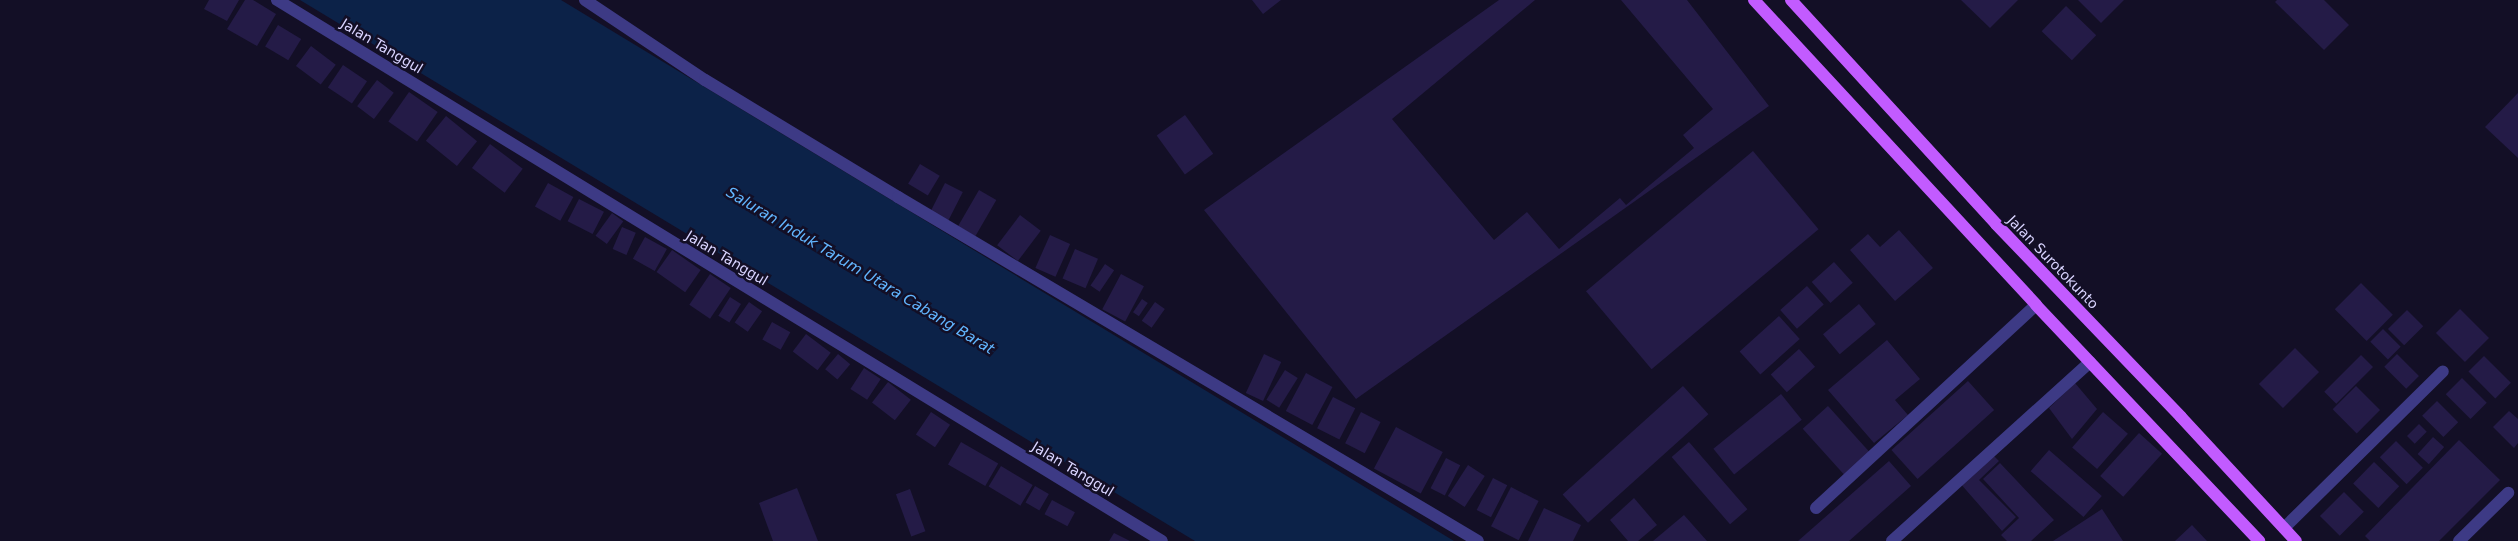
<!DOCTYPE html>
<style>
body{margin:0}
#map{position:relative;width:2518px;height:541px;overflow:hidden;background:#130f26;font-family:"DejaVu Sans",sans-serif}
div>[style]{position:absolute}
.water>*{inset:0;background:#0c2248}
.building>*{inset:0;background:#241b47;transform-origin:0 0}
.minor>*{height:12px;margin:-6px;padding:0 6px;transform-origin:6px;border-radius:6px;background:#3d3a85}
.major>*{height:12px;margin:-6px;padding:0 6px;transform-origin:6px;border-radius:6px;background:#c25bff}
span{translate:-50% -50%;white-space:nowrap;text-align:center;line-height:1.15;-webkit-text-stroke:5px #130f26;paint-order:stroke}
.street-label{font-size:14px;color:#d9d4ff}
.water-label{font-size:15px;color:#62b6ff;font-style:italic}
</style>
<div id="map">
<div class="water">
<i style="clip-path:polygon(300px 0,561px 0,1454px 541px,1195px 541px)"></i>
</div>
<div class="building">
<i style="clip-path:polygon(209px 0,239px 0,227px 21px,204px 9px)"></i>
<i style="clip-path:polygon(245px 0,253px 0,276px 14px,257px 46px,227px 29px)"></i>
<i style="clip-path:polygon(1252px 0,1281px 0,1263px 14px)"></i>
<i style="clip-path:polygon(1499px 0,1535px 0,1392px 119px,1494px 240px,1527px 212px,1559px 249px,1620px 198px,1626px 205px,1694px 148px,1683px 135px,1713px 109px,1621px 0,1687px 0,1769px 106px,1356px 399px,1204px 210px)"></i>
<i style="clip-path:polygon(1961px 0,2018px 0,1990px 28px)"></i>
<i style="clip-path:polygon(2078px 0,2124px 0,2101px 23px)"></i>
<i style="clip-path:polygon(2277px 0,2324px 0,2349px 25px,2324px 50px,2275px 2px)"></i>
<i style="left:2066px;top:6px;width:42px;height:35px;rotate:44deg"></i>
<i style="left:278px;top:25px;width:27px;height:25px;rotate:31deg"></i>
<i style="left:311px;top:46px;width:31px;height:25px;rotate:37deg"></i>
<i style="left:343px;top:65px;width:29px;height:27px;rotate:34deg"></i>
<i style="left:377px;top:80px;width:21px;height:33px;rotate:37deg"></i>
<i style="left:409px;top:92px;width:35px;height:36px;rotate:35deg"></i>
<i style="clip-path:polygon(2518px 93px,2518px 158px,2485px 127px)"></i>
<i style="left:1185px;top:115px;width:48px;height:35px;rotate:54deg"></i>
<i style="left:446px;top:116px;width:40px;height:32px;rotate:39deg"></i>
<i style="left:490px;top:144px;width:41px;height:30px;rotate:37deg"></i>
<i style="left:1753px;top:151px;width:102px;height:218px;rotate:50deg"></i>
<i style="left:920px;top:164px;width:23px;height:23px;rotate:31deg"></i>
<i style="left:548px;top:183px;width:29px;height:27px;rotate:29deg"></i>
<i style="left:945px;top:183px;width:20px;height:33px;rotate:27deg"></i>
<i style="left:979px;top:190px;width:20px;height:42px;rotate:30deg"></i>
<i style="left:579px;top:199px;width:28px;height:25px;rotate:27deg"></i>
<i style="left:612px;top:213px;width:14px;height:28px;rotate:36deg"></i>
<i style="left:1020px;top:215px;width:26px;height:38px;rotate:37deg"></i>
<i style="left:622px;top:227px;width:15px;height:24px;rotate:23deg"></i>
<i style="clip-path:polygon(1899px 230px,1933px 268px,1895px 301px,1850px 250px,1868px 234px,1880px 247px)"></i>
<i style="left:1050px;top:235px;width:22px;height:36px;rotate:24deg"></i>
<i style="left:645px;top:237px;width:25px;height:25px;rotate:29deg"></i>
<i style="left:1075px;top:249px;width:25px;height:32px;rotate:23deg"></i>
<i style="left:672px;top:250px;width:35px;height:27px;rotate:35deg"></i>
<i style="left:1834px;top:262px;width:28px;height:30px;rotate:48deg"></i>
<i style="left:1105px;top:264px;width:11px;height:26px;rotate:34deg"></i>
<i style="left:710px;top:274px;width:25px;height:37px;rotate:34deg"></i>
<i style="left:1121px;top:274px;width:26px;height:40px;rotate:28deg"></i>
<i style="left:2361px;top:283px;width:45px;height:37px;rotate:45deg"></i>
<i style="left:1807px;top:286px;width:25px;height:36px;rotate:48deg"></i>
<i style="left:730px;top:297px;width:13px;height:22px;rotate:32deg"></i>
<i style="left:1142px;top:299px;width:7px;height:16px;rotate:34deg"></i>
<i style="left:749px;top:302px;width:16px;height:25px;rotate:35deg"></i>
<i style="left:1155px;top:302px;width:12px;height:23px;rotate:35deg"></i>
<i style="left:1859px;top:304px;width:26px;height:47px;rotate:50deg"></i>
<i style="left:2460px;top:309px;width:41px;height:34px;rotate:45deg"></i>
<i style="left:2407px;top:310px;width:23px;height:27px;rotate:45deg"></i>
<i style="left:1779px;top:316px;width:31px;height:53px;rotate:48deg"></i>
<i style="left:772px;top:322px;width:21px;height:20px;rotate:29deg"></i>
<i style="left:2383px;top:329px;width:25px;height:18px;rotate:45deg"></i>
<i style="left:806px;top:334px;width:31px;height:22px;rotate:37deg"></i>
<i style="clip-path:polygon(1887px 340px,1920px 379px,1895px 400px,1908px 415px,1874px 443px,1828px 390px)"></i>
<i style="left:2295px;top:348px;width:34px;height:51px;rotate:45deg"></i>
<i style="left:1799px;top:349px;width:24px;height:38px;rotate:48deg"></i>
<i style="left:838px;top:354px;width:16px;height:20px;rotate:40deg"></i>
<i style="left:1264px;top:354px;width:19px;height:43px;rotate:25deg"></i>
<i style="left:2397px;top:354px;width:31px;height:18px;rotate:45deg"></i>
<i style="left:2361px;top:355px;width:17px;height:52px;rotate:45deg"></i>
<i style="left:2484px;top:356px;width:38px;height:22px;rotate:45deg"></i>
<i style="left:864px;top:368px;width:20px;height:25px;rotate:33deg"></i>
<i style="left:1285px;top:370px;width:15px;height:35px;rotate:32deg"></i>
<i style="left:1306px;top:373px;width:30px;height:43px;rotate:28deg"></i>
<i style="left:2462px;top:378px;width:35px;height:23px;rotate:45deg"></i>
<i style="left:1968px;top:381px;width:39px;height:103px;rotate:48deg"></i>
<i style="left:888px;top:382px;width:29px;height:26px;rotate:38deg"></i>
<i style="clip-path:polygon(2075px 383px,2097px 409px,2072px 439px,2049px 408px)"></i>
<i style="left:1683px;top:386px;width:38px;height:162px;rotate:48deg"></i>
<i style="left:2356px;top:386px;width:34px;height:33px;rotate:45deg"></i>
<i style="left:1781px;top:394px;width:33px;height:87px;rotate:51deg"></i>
<i style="left:1333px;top:397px;width:25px;height:35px;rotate:27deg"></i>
<i style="left:2437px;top:401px;width:30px;height:21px;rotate:45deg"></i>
<i style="left:1828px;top:406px;width:64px;height:34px;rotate:48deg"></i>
<i style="clip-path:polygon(2509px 411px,2518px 419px,2518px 443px,2514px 448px,2493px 427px)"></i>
<i style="left:931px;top:412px;width:23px;height:27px;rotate:34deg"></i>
<i style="left:1361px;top:412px;width:22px;height:35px;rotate:27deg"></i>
<i style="left:2103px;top:412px;width:33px;height:47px;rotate:41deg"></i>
<i style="left:2419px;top:424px;width:11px;height:17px;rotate:45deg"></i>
<i style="left:1396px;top:427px;width:53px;height:47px;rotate:28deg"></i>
<i style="left:2139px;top:433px;width:31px;height:58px;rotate:42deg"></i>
<i style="left:2433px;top:437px;width:15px;height:23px;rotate:42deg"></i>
<i style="clip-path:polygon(2459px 440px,2500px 480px,2439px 541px,2370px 541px,2365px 536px)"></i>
<i style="left:2396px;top:441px;width:38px;height:23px;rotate:45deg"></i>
<i style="left:961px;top:442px;width:43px;height:26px;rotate:30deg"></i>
<i style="left:1689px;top:442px;width:89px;height:23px;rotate:49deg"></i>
<i style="left:2049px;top:450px;width:70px;height:28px;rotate:41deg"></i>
<i style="clip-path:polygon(1993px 455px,1999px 461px,1979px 480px,2016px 517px,2002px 531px,1959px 482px)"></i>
<i style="left:1446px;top:458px;width:16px;height:34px;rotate:27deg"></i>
<i style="clip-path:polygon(1889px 461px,1911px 486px,1849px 541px,1798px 541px)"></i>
<i style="left:2374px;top:462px;width:35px;height:30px;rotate:44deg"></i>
<i style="clip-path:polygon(2000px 463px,2054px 520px,2031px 541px,2007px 541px,2001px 535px,2019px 518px,1983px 479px)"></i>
<i style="left:1468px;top:465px;width:20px;height:37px;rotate:33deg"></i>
<i style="left:1001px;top:466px;width:37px;height:24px;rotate:31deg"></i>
<i style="left:1493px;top:478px;width:16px;height:36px;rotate:27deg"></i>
<i style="left:1035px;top:486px;width:16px;height:19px;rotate:30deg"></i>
<i style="left:1511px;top:487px;width:31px;height:44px;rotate:27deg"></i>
<i style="clip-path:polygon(797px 488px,818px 541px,773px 541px,759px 503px)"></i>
<i style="left:910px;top:489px;width:45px;height:15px;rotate:70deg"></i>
<i style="left:2344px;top:492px;width:28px;height:34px;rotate:45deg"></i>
<i style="clip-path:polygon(1634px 498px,1657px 525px,1638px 541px,1628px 541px,1610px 520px)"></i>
<i style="left:1052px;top:500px;width:26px;height:16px;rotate:28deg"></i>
<i style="clip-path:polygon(1544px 508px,1581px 525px,1573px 541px,1528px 541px)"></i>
<i style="clip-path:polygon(2102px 509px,2123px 541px,2053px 541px)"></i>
<i style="clip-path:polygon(1684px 515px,1707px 541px,1653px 541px)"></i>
<i style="clip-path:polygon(2192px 525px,2207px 541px,2175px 541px)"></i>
<i style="clip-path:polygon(1114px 533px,1130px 541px,1109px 541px)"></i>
</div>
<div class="minor">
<i style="left:277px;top:0;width:1037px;rotate:31.44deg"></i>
<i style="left:585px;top:0;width:144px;rotate:33.7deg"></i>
<i style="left:705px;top:80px;width:226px;rotate:31.2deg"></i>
<i style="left:898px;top:197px;width:674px;rotate:30.67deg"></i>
<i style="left:1816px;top:508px;width:299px;rotate:-42.7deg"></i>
<i style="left:2284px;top:528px;width:223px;rotate:-44.6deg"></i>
<i style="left:1892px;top:541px;width:267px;rotate:-42.1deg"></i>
<i style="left:2459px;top:541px;width:69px;rotate:-44.4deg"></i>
</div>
<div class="major">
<i style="left:1754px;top:0;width:415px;rotate:47.2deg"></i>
<i style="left:2036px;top:305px;width:325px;rotate:46.6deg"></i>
<i style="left:1791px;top:0;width:304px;rotate:47.5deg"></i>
<i style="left:1996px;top:224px;width:267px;rotate:46.2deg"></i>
<i style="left:2181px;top:417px;width:169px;rotate:47.2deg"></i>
</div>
<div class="street-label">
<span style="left:382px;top:46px;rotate:31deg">Jalan Tanggul</span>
<span style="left:727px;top:258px;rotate:31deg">Jalan Tanggul</span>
<span style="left:2053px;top:262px;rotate:46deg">Jalan Surotokunto</span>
<span style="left:1073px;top:469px;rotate:31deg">Jalan Tanggul</span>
</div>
<div class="water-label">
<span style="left:860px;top:271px;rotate:31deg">Saluran Induk Tarum Utara Cabang Barat</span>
</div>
</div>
